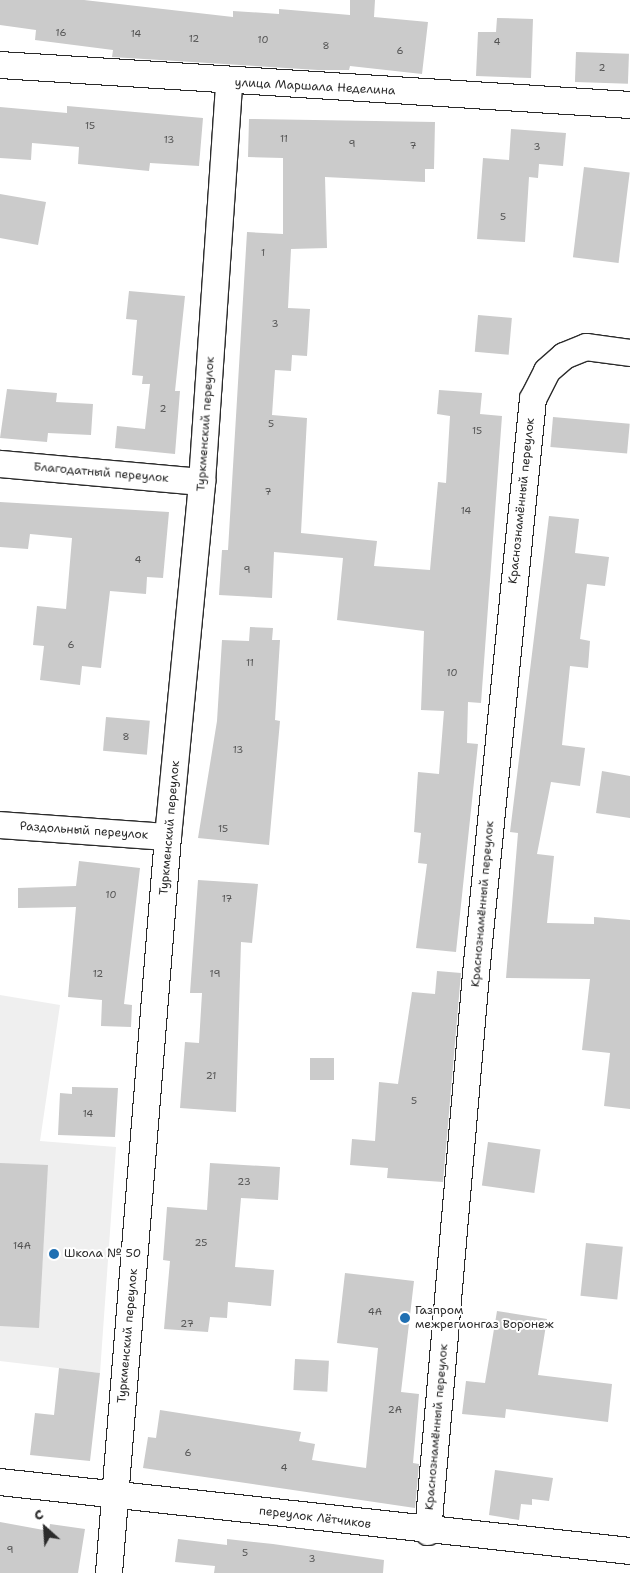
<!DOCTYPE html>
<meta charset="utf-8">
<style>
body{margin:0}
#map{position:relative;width:630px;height:1573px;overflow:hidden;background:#fff;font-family:"Shantell Sans",sans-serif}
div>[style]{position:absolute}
.built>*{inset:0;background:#efefef}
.building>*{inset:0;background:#cbcbcb;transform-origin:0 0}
.roads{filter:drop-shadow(1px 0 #2b2b2b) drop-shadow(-1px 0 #2b2b2b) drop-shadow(0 1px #2b2b2b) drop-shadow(0 -1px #2b2b2b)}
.street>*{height:26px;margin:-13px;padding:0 13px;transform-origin:13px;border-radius:13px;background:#fff}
.dots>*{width:14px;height:14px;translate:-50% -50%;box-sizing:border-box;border:2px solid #fff;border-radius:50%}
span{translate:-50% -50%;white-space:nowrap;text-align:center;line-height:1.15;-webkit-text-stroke:4px #fff;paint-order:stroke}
.number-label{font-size:10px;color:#535353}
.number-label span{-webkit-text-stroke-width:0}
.street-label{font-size:12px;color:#2b2b2b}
.poi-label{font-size:12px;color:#2b2b2b}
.left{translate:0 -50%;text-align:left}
.north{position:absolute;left:20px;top:1503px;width:50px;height:50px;-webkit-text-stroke:4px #fff;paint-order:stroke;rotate:334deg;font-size:14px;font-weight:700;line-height:20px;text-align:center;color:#2b2b2b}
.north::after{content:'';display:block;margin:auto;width:18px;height:22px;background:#2b2b2b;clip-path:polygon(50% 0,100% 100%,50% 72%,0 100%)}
</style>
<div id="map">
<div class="built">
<i style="clip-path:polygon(0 995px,60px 1005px,40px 1141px,116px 1147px,100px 1373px,0 1361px)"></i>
</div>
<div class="building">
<i style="clip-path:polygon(0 0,84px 0,233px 17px,233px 11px,279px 14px,279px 9px,350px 15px,350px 0,375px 0,374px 17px,428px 22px,422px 74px,350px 66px,349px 70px,318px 70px,112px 57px,113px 50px,35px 40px,36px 30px,0 25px)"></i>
<i style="clip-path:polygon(497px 18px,533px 19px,531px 78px,476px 76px,478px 32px,496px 32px)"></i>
<i style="left:576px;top:52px;width:53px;height:30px;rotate:2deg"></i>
<i style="clip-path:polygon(67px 106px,203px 118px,199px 166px,150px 163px,149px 171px,78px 164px,79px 147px,32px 143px,31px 160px,0 158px,0 107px,67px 113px)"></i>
<i style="clip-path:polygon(249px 119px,435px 122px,434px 169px,425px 169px,425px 182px,325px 177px,327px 248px,291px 249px,288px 308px,310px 309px,307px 356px,292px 355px,291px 371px,275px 370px,272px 415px,307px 418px,301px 533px,377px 541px,374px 566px,430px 570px,438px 482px,446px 483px,450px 416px,437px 414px,439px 390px,482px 393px,480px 414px,502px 416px,481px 703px,468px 702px,467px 743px,478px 744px,456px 952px,416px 948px,427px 864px,418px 863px,421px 833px,414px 832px,418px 772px,439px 774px,444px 711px,421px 710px,424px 631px,337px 620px,343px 558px,274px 552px,272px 598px,219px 595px,222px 550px,228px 550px,247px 232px,283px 234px,283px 158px,248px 157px)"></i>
<i style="clip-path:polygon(511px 129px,566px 133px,563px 166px,539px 164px,538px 178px,529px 177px,525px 242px,477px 239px,483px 158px,509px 160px)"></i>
<i style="left:584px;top:167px;width:46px;height:91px;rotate:7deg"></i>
<i style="clip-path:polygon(0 194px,46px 202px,38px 245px,0 238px)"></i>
<i style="clip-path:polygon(129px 291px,185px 296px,175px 391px,180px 391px,175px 454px,115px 448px,117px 426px,145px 429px,150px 384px,142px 384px,143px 376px,132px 375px,137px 320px,126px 319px)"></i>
<i style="left:478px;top:315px;width:34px;height:37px;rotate:5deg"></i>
<i style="clip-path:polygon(7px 389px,57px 393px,56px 402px,93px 404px,91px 435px,48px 433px,47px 442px,0 438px)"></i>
<i style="left:553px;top:417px;width:77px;height:30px;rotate:5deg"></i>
<i style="clip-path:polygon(0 502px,169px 512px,163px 578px,147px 577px,146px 594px,110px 591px,101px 668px,82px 666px,80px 685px,40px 680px,44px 646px,33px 645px,37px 606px,66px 609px,72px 538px,30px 534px,28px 549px,0 547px)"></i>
<i style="clip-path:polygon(549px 516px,579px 519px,575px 553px,609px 557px,605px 586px,587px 584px,580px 639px,590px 641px,588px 668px,570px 666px,562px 745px,585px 748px,580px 786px,551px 782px,537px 854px,554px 856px,547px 923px,594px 924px,594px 917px,630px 920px,630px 1109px,604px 1106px,610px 1053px,582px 1050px,590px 979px,506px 978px,518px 833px,510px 832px)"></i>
<i style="clip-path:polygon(250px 627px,273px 628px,272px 640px,280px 640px,275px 720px,280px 721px,269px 845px,198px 838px,217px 721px,222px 640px,249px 641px)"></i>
<i style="left:106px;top:717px;width:44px;height:34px;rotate:5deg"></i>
<i style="clip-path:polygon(602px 771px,630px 776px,630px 818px,596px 813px)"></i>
<i style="clip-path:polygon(79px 861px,140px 868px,124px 1004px,132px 1005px,131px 1027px,101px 1026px,102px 1000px,68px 997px,76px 907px,18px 908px,18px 888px,76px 886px)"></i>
<i style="clip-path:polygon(198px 880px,258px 884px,252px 943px,241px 942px,236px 1112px,180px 1108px,185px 1042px,199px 1043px,202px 993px,190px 993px)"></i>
<i style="clip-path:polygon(437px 971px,461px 973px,443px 1182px,387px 1178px,388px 1168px,350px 1165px,352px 1139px,375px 1141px,379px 1082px,398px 1084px,412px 992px,435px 994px)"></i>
<i style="left:310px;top:1058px;width:24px;height:22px"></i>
<i style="clip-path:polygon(72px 1087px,118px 1088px,115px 1137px,58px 1135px,60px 1093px,72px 1094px)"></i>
<i style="left:488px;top:1142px;width:53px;height:44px;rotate:8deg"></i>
<i style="clip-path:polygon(0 1163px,48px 1165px,39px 1328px,0 1326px)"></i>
<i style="clip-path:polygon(210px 1163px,280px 1167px,278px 1200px,241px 1198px,235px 1267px,274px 1270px,271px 1306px,228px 1302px,227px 1318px,210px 1317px,208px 1332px,164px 1329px,170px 1261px,163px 1260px,167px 1207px,207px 1210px)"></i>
<i style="left:586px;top:1243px;width:37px;height:53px;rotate:6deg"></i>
<i style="clip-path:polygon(345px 1273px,414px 1281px,401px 1392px,419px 1394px,413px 1463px,419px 1464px,415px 1508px,143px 1468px,148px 1437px,156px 1438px,160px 1410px,301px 1432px,299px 1441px,315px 1444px,312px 1460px,366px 1468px,378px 1348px,337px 1343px)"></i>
<i style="clip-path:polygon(497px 1311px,547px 1319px,538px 1375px,612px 1384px,608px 1422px,506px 1409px,505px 1418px,462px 1414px,466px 1381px,485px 1383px)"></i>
<i style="left:295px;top:1359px;width:34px;height:31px;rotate:3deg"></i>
<i style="clip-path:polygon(59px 1368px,100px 1373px,90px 1461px,30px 1455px,35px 1413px,54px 1415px)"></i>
<i style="clip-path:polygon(495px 1470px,553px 1478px,549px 1501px,532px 1499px,532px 1505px,521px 1504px,519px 1520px,489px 1515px)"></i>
<i style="clip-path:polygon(0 1522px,49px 1531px,50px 1524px,85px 1529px,78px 1573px,0 1573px)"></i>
<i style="clip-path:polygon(178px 1539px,227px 1545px,227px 1539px,273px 1544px,384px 1560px,383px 1573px,214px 1573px,215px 1566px,175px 1562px)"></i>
</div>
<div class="roads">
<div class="street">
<i style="left:0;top:65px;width:631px;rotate:3.63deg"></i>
<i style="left:0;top:464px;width:203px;rotate:5.1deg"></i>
<i style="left:0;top:825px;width:168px;rotate:4.1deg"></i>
<i style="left:0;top:1482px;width:634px;rotate:6.25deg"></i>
<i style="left:428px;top:1532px;width:571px;rotate:-85.08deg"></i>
<i style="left:477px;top:963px;width:567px;rotate:-84.33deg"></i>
<i style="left:533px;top:399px;width:31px;rotate:-63deg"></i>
<i style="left:547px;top:371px;width:23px;rotate:-41deg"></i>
<i style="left:564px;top:356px;width:24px;rotate:-22deg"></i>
<i style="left:586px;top:347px;width:44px;rotate:7.8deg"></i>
<i style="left:109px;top:1573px;width:738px;rotate:-85.42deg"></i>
<i style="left:168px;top:837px;width:357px;rotate:-84.5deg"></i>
<i style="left:202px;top:482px;width:401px;rotate:-86.1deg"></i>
</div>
</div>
<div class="dots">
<i style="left:54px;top:1254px;background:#1f6fb2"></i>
<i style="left:405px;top:1318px;background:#1f6fb2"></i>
</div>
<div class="number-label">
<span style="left:61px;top:33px">16</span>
<span style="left:136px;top:34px">14</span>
<span style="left:194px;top:39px">12</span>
<span style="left:263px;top:40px">10</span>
<span style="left:497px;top:42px">4</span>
<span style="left:326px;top:46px">8</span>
<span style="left:400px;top:51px">6</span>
<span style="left:602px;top:68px">2</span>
<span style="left:90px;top:126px">15</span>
<span style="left:284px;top:139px">11</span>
<span style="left:169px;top:140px">13</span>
<span style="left:352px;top:144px">9</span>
<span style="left:413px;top:146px">7</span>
<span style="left:537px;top:147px">3</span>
<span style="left:503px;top:217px">5</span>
<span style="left:263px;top:253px">1</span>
<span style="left:275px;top:324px">3</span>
<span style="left:163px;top:409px">2</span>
<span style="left:271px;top:424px">5</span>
<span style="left:477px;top:431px">15</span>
<span style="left:268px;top:492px">7</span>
<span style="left:466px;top:511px">14</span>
<span style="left:138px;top:560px">4</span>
<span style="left:247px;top:570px">9</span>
<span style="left:71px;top:645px">6</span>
<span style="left:250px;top:663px">11</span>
<span style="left:452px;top:673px">10</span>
<span style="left:126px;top:737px">8</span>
<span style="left:238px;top:750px">13</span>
<span style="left:223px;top:829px">15</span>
<span style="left:111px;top:895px">10</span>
<span style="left:227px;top:899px">17</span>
<span style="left:98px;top:974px">12</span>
<span style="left:215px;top:974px">19</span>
<span style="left:211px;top:1076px">21</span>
<span style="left:414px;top:1101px">5</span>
<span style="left:88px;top:1114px">14</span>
<span style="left:244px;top:1182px">23</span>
<span style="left:201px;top:1243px">25</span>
<span style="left:22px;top:1246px">14А</span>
<span style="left:375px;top:1312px">4А</span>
<span style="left:187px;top:1324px">27</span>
<span style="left:395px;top:1410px">2А</span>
<span style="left:188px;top:1453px">6</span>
<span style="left:284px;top:1468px">4</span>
<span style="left:10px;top:1550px">9</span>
<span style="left:245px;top:1553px">5</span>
<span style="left:312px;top:1559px">3</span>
</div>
<div class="street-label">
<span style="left:315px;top:87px;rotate:3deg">улица Маршала Неделина</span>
<span style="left:206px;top:424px;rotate:-86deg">Туркменский переулок</span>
<span style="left:101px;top:473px;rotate:5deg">Благодатный переулок</span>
<span style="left:522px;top:501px;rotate:-84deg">Краснознамённый переулок</span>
<span style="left:170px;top:828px;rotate:-85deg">Туркменский переулок</span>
<span style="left:84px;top:831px;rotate:4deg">Раздольный переулок</span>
<span style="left:483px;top:904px;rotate:-85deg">Краснознамённый переулок</span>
<span style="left:128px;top:1336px;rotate:-85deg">Туркменский переулок</span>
<span style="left:437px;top:1427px;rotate:-85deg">Краснознамённый переулок</span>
<span style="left:315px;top:1518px;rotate:7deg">переулок Лётчиков</span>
</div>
<div class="poi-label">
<span class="left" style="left:64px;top:1254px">Школа № 50</span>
<span class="left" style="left:415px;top:1318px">Газпром<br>межрегионгаз Воронеж</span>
</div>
<div class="north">С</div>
</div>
